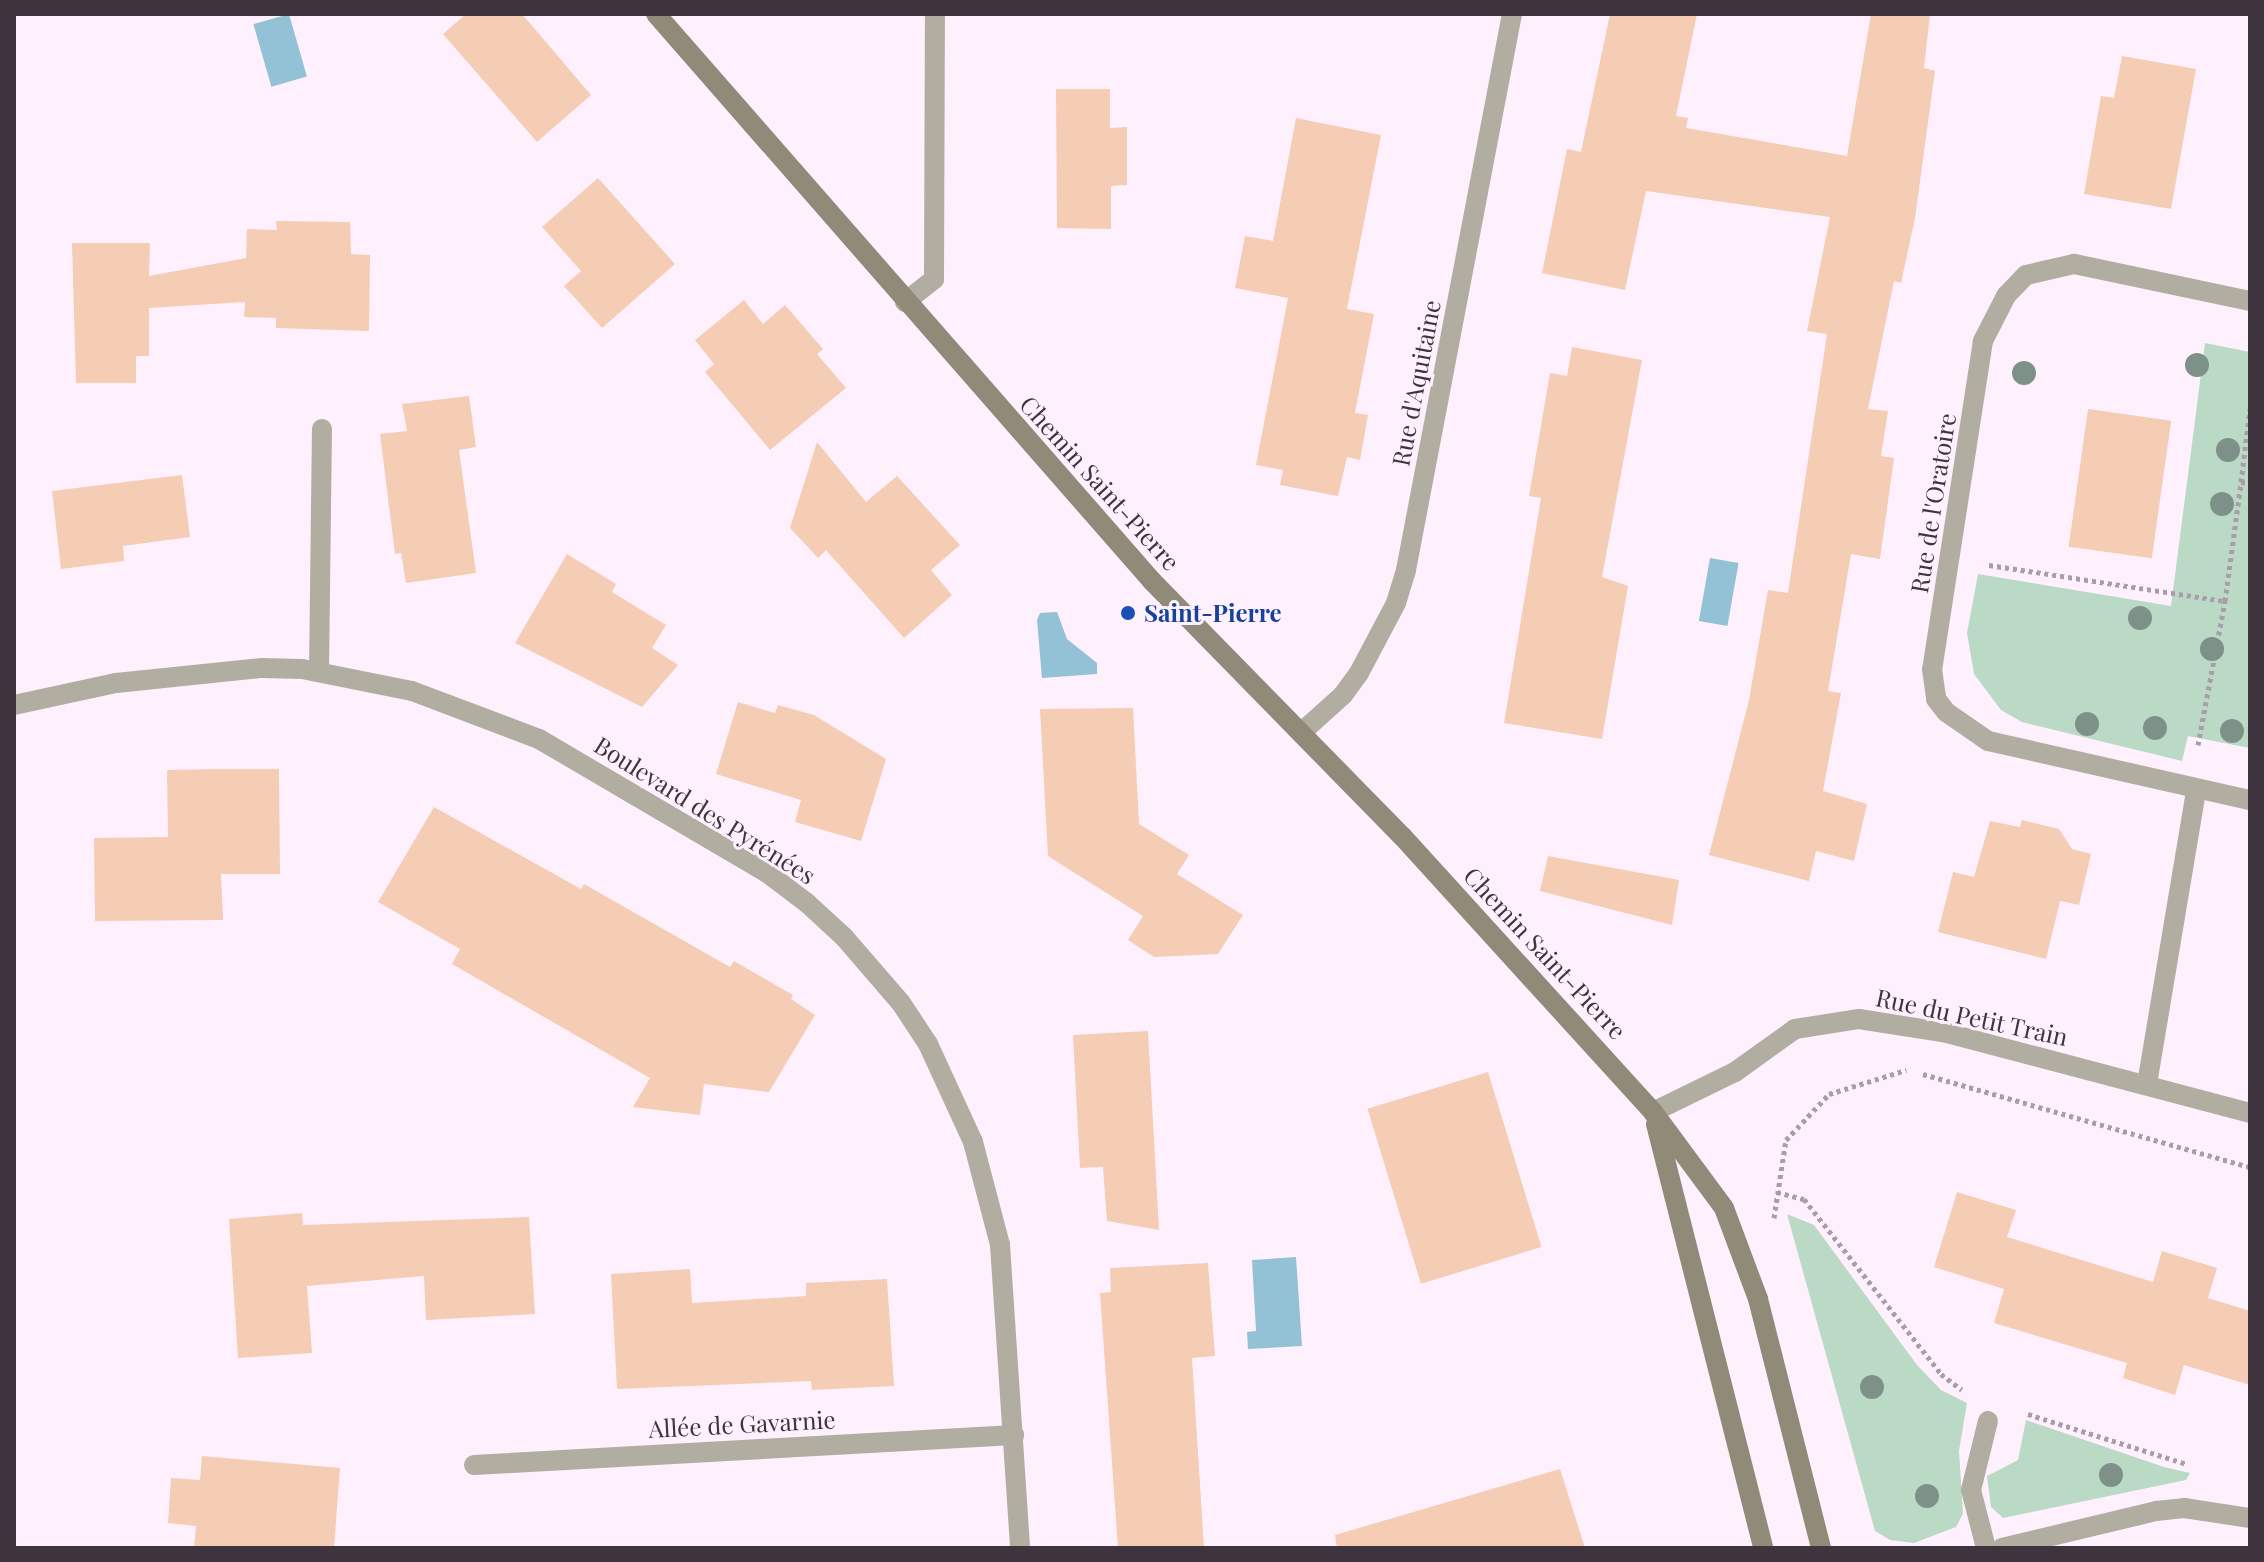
<!DOCTYPE html>
<meta charset="utf-8">
<style>
body{margin:0}
#map{position:relative;width:2264px;height:1562px;overflow:hidden;background:#fff0fe;font-family:"Playfair Display",serif}
div>[style]{position:absolute}
.green>*{inset:0;background:#bbdac5}
.water>*{inset:0;background:#93c1d5;transform-origin:0 0}
.building>*{inset:0;background:#f5ccb4;transform-origin:0 0}
.path>*{height:5px;margin-top:-2.5px;transform-origin:0;background:repeating-linear-gradient(90deg,#aa9da9 0 4px,transparent 0 8px)}
.service>*{height:20px;margin:-10px;padding:0 10px;transform-origin:10px;border-radius:10px;background:#b1ada1}
.minor>*{height:20px;margin:-10px;padding:0 10px;transform-origin:10px;border-radius:10px;background:#b1ada1}
.tertiary>*{height:20px;margin:-10px;padding:0 10px;transform-origin:10px;border-radius:10px;background:#b1ada1}
.secondary>*{height:20px;margin:-10px;padding:0 10px;transform-origin:10px;border-radius:10px;background:#908a78}
.trees>*{width:24px;height:24px;margin:-12px;border-radius:50%;background:#7e9189}
.dots>*{width:22px;height:22px;translate:-50% -50%;box-sizing:border-box;border:4px solid #fff0fe;border-radius:50%}
span{translate:-50% -50%;white-space:nowrap;text-align:center;line-height:1.15;-webkit-text-stroke:6px #fff0fe;paint-order:stroke}
.street-label{font-size:24px;color:#3e343d}
.transit-label{font-size:24px;color:#164399;font-weight:700}
.left{translate:0 -50%;text-align:left}
.frame{position:absolute;inset:0;border:16px solid #3e343d;pointer-events:none}
</style>
<div id="map">
<div class="green">
<i style="clip-path:polygon(2205px 343px,2250px 352px,2250px 748px,2188px 736px,2182px 761px,2022px 722px,2001px 710px,1974px 674px,1967px 633px,1978px 574px,2171px 606px)"></i>
<i style="clip-path:polygon(1787px 1214px,1814px 1225px,1917px 1365px,1941px 1390px,1967px 1403px,1959px 1451px,1963px 1514px,1956px 1527px,1914px 1543px,1890px 1540px,1875px 1531px)"></i>
<i style="clip-path:polygon(2026px 1420px,2164px 1467px,2190px 1473px,2186px 1480px,2003px 1518px,1991px 1507px,1987px 1476px,2018px 1460px)"></i>
</div>
<div class="water">
<i style="left:289px;top:14px;width:65px;height:37px;rotate:74deg"></i>
<i style="left:1710px;top:558px;width:29px;height:64px;rotate:10deg"></i>
<i style="clip-path:polygon(1057px 612px,1067px 639px,1097px 663px,1097px 674px,1042px 678px,1037px 620px,1040px 613px)"></i>
<i style="clip-path:polygon(1296px 1257px,1302px 1346px,1248px 1349px,1247px 1332px,1256px 1331px,1252px 1260px)"></i>
</div>
<div class="building">
<i style="clip-path:polygon(466px 14px,522px 14px,591px 95px,537px 142px,443px 34px)"></i>
<i style="clip-path:polygon(1610px 14px,1697px 14px,1676px 116px,1688px 118px,1686px 128px,1847px 156px,1871px 14px,1930px 14px,1924px 68px,1935px 71px,1915px 218px,1901px 283px,1894px 281px,1868px 409px,1888px 411px,1881px 456px,1894px 458px,1880px 559px,1851px 554px,1828px 691px,1841px 693px,1823px 791px,1867px 804px,1854px 861px,1816px 851px,1809px 881px,1709px 855px,1749px 700px,1768px 590px,1788px 593px,1827px 334px,1807px 331px,1830px 217px,1646px 191px,1625px 290px,1542px 273px,1567px 149px,1581px 152px)"></i>
<i style="clip-path:polygon(2122px 56px,2196px 69px,2171px 209px,2084px 194px,2101px 96px,2114px 98px)"></i>
<i style="clip-path:polygon(1056px 89px,1110px 89px,1110px 128px,1127px 127px,1127px 185px,1111px 186px,1111px 229px,1057px 228px)"></i>
<i style="clip-path:polygon(1296px 118px,1381px 135px,1347px 309px,1374px 314px,1355px 413px,1368px 415px,1360px 460px,1347px 457px,1338px 496px,1280px 485px,1283px 470px,1256px 465px,1288px 298px,1235px 288px,1245px 236px,1273px 241px)"></i>
<i style="clip-path:polygon(598px 178px,675px 264px,602px 328px,564px 286px,581px 271px,542px 227px)"></i>
<i style="clip-path:polygon(276px 221px,350px 222px,351px 254px,370px 255px,369px 331px,276px 328px,276px 318px,244px 317px,245px 302px,149px 308px,149px 356px,136px 356px,136px 383px,76px 383px,72px 243px,150px 243px,149px 276px,246px 258px,247px 229px,277px 230px)"></i>
<i style="clip-path:polygon(744px 300px,763px 324px,785px 305px,823px 349px,817px 354px,846px 388px,770px 450px,705px 372px,714px 364px,695px 340px)"></i>
<i style="clip-path:polygon(1572px 347px,1642px 360px,1602px 577px,1628px 586px,1602px 739px,1504px 723px,1541px 498px,1529px 496px,1550px 373px,1567px 376px)"></i>
<i style="clip-path:polygon(469px 396px,476px 447px,459px 450px,476px 573px,406px 583px,401px 553px,395px 554px,380px 434px,407px 431px,402px 404px)"></i>
<i style="left:2088px;top:409px;width:84px;height:139px;rotate:8deg"></i>
<i style="clip-path:polygon(817px 442px,866px 502px,897px 476px,960px 545px,931px 570px,952px 595px,904px 638px,826px 550px,818px 558px,790px 528px)"></i>
<i style="clip-path:polygon(182px 475px,190px 537px,123px 546px,124px 561px,61px 569px,52px 491px)"></i>
<i style="clip-path:polygon(567px 554px,616px 584px,612px 592px,666px 625px,652px 648px,678px 665px,642px 707px,515px 643px)"></i>
<i style="clip-path:polygon(738px 702px,775px 713px,778px 705px,814px 715px,886px 759px,861px 841px,795px 822px,801px 800px,716px 774px)"></i>
<i style="clip-path:polygon(1133px 708px,1139px 824px,1189px 855px,1177px 874px,1243px 915px,1218px 954px,1154px 957px,1128px 940px,1143px 916px,1048px 856px,1040px 709px)"></i>
<i style="clip-path:polygon(218px 769px,279px 769px,280px 874px,221px 874px,223px 920px,95px 921px,94px 838px,168px 837px,167px 770px)"></i>
<i style="clip-path:polygon(434px 807px,581px 889px,584px 884px,730px 967px,734px 961px,793px 995px,791px 999px,815px 1015px,769px 1092px,704px 1084px,700px 1115px,633px 1107px,650px 1078px,452px 964px,460px 949px,378px 902px)"></i>
<i style="clip-path:polygon(2022px 820px,2059px 829px,2072px 849px,2091px 854px,2079px 905px,2060px 901px,2046px 959px,1938px 932px,1953px 872px,1974px 877px,1990px 821px,2020px 827px)"></i>
<i style="clip-path:polygon(1548px 856px,1679px 880px,1672px 925px,1540px 891px)"></i>
<i style="clip-path:polygon(1148px 1031px,1159px 1230px,1107px 1221px,1103px 1167px,1080px 1168px,1073px 1035px)"></i>
<i style="left:1488px;top:1072px;width:183px;height:126px;rotate:73deg"></i>
<i style="clip-path:polygon(1957px 1192px,2016px 1210px,2007px 1237px,2153px 1282px,2162px 1251px,2217px 1268px,2208px 1298px,2250px 1311px,2250px 1385px,2184px 1365px,2175px 1395px,2123px 1378px,2127px 1363px,1994px 1323px,2004px 1289px,1934px 1267px)"></i>
<i style="clip-path:polygon(302px 1213px,303px 1225px,529px 1217px,535px 1314px,426px 1320px,424px 1276px,307px 1286px,312px 1353px,238px 1358px,229px 1219px)"></i>
<i style="clip-path:polygon(1208px 1263px,1215px 1356px,1192px 1358px,1204px 1548px,1118px 1548px,1100px 1293px,1111px 1292px,1110px 1268px)"></i>
<i style="clip-path:polygon(690px 1269px,692px 1303px,806px 1296px,806px 1283px,887px 1279px,894px 1386px,812px 1390px,811px 1381px,617px 1389px,611px 1274px)"></i>
<i style="clip-path:polygon(202px 1456px,340px 1468px,334px 1548px,194px 1548px,196px 1526px,168px 1523px,171px 1478px,200px 1480px)"></i>
<i style="clip-path:polygon(1560px 1469px,1585px 1548px,1337px 1548px,1335px 1535px)"></i>
</div>
<div class="path">
<i style="left:2241px;top:482px;width:74px;rotate:-83deg"></i>
<i style="left:1989px;top:565px;width:239px;rotate:8.7deg"></i>
<i style="left:2225px;top:601px;width:120px;rotate:-82.3deg"></i>
<i style="left:2241px;top:482px;width:9px;rotate:6deg"></i>
<i style="left:2198px;top:745px;width:147px;rotate:-79.4deg"></i>
<i style="left:1923px;top:1074px;width:340px;rotate:15.9deg"></i>
<i style="left:1777px;top:1192px;width:28px;rotate:15deg"></i>
<i style="left:1804px;top:1199px;width:222px;rotate:51.9deg"></i>
<i style="left:1941px;top:1374px;width:26px;rotate:37deg"></i>
<i style="left:1774px;top:1218px;width:79px;rotate:-81.3deg"></i>
<i style="left:1786px;top:1140px;width:63px;rotate:-46.9deg"></i>
<i style="left:1829px;top:1094px;width:81px;rotate:-17.3deg"></i>
<i style="left:2028px;top:1414px;width:167px;rotate:17.5deg"></i>
</div>
<div class="service">
<i style="left:1986px;top:1548px;width:60px;rotate:-104.5deg"></i>
<i style="left:1971px;top:1490px;width:71px;rotate:-76.2deg"></i>
</div>
<div class="minor">
<i style="left:2250px;top:301px;width:180px;rotate:-168.1deg"></i>
<i style="left:2074px;top:264px;width:49px;rotate:167.1deg"></i>
<i style="left:2026px;top:275px;width:29px;rotate:134deg"></i>
<i style="left:2006px;top:296px;width:51px;rotate:117.1deg"></i>
<i style="left:1983px;top:341px;width:332px;rotate:98.8deg"></i>
<i style="left:1932px;top:669px;width:30px;rotate:82deg"></i>
<i style="left:1936px;top:699px;width:16px;rotate:52deg"></i>
<i style="left:1946px;top:712px;width:51px;rotate:34.6deg"></i>
<i style="left:1988px;top:741px;width:269px;rotate:12.7deg"></i>
<i style="left:905px;top:302px;width:37px;rotate:-38deg"></i>
<i style="left:934px;top:279px;width:265px;rotate:-89.8deg"></i>
<i style="left:319px;top:672px;width:243px;rotate:-89.3deg"></i>
<i style="left:14px;top:705px;width:104px;rotate:-12.2deg"></i>
<i style="left:116px;top:683px;width:147px;rotate:-5.9deg"></i>
<i style="left:262px;top:668px;width:40px;rotate:1.4deg"></i>
<i style="left:302px;top:669px;width:112px;rotate:11.3deg"></i>
<i style="left:412px;top:691px;width:136px;rotate:20.7deg"></i>
<i style="left:539px;top:739px;width:263px;rotate:30.4deg"></i>
<i style="left:766px;top:872px;width:51px;rotate:37.1deg"></i>
<i style="left:807px;top:903px;width:50px;rotate:42.6deg"></i>
<i style="left:844px;top:937px;width:87px;rotate:49.2deg"></i>
<i style="left:901px;top:1003px;width:49px;rotate:56.6deg"></i>
<i style="left:928px;top:1044px;width:108px;rotate:65.3deg"></i>
<i style="left:973px;top:1142px;width:106px;rotate:75.3deg"></i>
<i style="left:1000px;top:1245px;width:304px;rotate:86.2deg"></i>
<i style="left:1303px;top:731px;width:54px;rotate:-42deg"></i>
<i style="left:1343px;top:695px;width:27px;rotate:-54deg"></i>
<i style="left:1359px;top:673px;width:79px;rotate:-62.1deg"></i>
<i style="left:1396px;top:603px;width:34px;rotate:-73deg"></i>
<i style="left:1406px;top:570px;width:566px;rotate:-79.21deg"></i>
<i style="left:2147px;top:1084px;width:297px;rotate:-80.5deg"></i>
<i style="left:474px;top:1465px;width:541px;rotate:-3.18deg"></i>
<i style="left:2002px;top:1548px;width:158px;rotate:-13.5deg"></i>
<i style="left:2156px;top:1511px;width:28px;rotate:-6deg"></i>
<i style="left:2184px;top:1508px;width:67px;rotate:8.6deg"></i>
</div>
<div class="tertiary">
<i style="left:1653px;top:1112px;width:91px;rotate:-26deg"></i>
<i style="left:1735px;top:1072px;width:74px;rotate:-35.6deg"></i>
<i style="left:1795px;top:1029px;width:65px;rotate:-8.9deg"></i>
<i style="left:1859px;top:1019px;width:89px;rotate:9deg"></i>
<i style="left:1947px;top:1033px;width:313px;rotate:14.8deg"></i>
</div>
<div class="secondary">
<i style="left:656px;top:14px;width:753px;rotate:48.82deg"></i>
<i style="left:1152px;top:581px;width:357px;rotate:45.6deg"></i>
<i style="left:1402px;top:836px;width:373px;rotate:47.7deg"></i>
<i style="left:1653px;top:1112px;width:119px;rotate:53.5deg"></i>
<i style="left:1724px;top:1208px;width:97px;rotate:69.5deg"></i>
<i style="left:1758px;top:1299px;width:257px;rotate:75.8deg"></i>
<i style="left:1656px;top:1124px;width:437px;rotate:75.8deg"></i>
</div>
<div class="trees">
<i style="left:2197px;top:365px"></i>
<i style="left:2024px;top:373px"></i>
<i style="left:2228px;top:450px"></i>
<i style="left:2222px;top:504px"></i>
<i style="left:2140px;top:618px"></i>
<i style="left:2212px;top:649px"></i>
<i style="left:2087px;top:724px"></i>
<i style="left:2155px;top:728px"></i>
<i style="left:2232px;top:731px"></i>
<i style="left:1872px;top:1387px"></i>
<i style="left:2111px;top:1475px"></i>
<i style="left:1927px;top:1496px"></i>
</div>
<div class="dots">
<i style="left:1128px;top:613px;background:#1a4fb4"></i>
</div>
<div class="street-label">
<span style="left:1416px;top:383px;rotate:-79deg">Rue d'Aquitaine</span>
<span style="left:1100px;top:483px;rotate:48deg">Chemin Saint-Pierre</span>
<span style="left:1933px;top:503px;rotate:-81deg">Rue de l'Oratoire</span>
<span style="left:705px;top:810px;rotate:32deg">Boulevard des Pyrénées</span>
<span style="left:1545px;top:953px;rotate:47deg">Chemin Saint-Pierre</span>
<span style="left:1972px;top:1017px;rotate:12deg">Rue du Petit Train</span>
<span style="left:742px;top:1424px;rotate:-3deg">Allée de Gavarnie</span>
</div>
<div class="transit-label">
<span class="left" style="left:1144px;top:613px">Saint-Pierre</span>
</div>
<div class="frame"></div>
</div>
